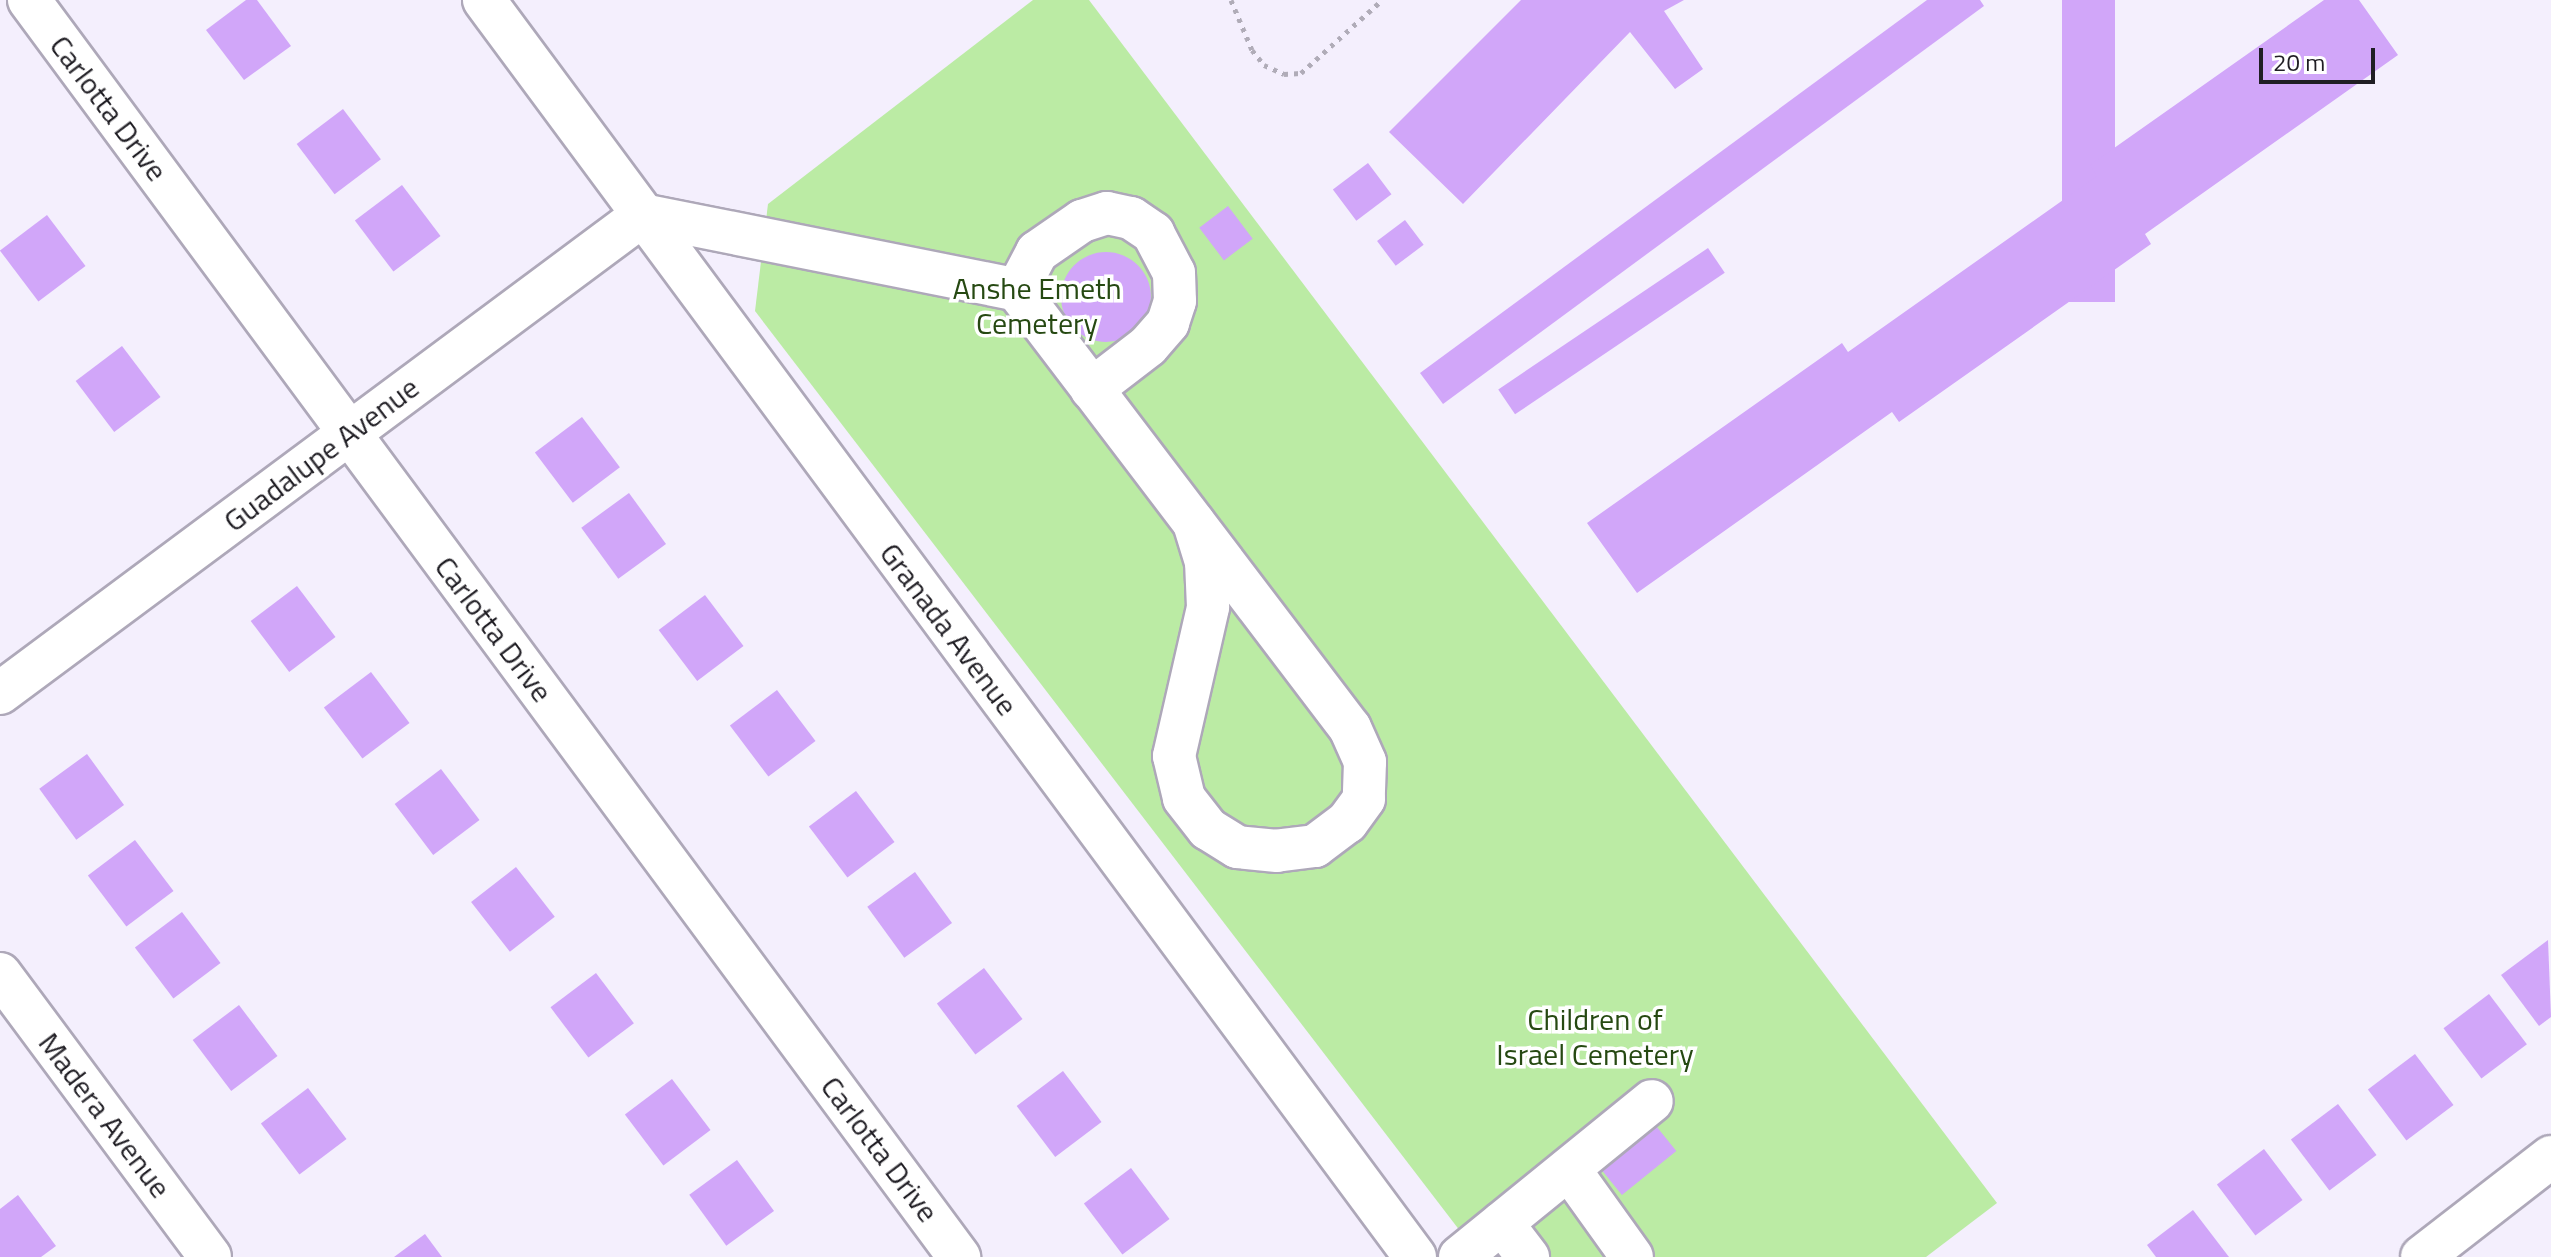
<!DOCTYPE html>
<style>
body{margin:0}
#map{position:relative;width:2551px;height:1257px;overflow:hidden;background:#f4effd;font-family:"Titillium Web",sans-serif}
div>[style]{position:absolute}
.green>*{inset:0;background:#bbeba4}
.building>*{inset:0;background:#d1a6f9;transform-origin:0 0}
.round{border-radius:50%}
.path>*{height:5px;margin-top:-2.5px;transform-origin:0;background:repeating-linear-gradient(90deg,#b0acb8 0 4px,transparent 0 10px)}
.roads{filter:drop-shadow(2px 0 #aea8b9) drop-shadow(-2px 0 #aea8b9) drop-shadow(0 2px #aea8b9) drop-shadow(0 -2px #aea8b9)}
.minor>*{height:42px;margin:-21px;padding:0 21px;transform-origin:21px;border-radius:21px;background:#fff}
span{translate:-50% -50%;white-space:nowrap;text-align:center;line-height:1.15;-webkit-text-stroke:7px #fff;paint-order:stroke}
.street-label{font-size:30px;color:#201e24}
.park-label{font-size:30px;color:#264912}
.scale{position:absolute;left:2259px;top:48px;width:116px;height:36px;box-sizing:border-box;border:4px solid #201e24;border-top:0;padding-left:10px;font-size:24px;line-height:28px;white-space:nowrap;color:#201e24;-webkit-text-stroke:6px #fff;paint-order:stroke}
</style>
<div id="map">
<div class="green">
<i style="clip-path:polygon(1033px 0,1089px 0,1997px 1203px,1926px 1257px,1480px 1257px,755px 311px,768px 204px)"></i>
</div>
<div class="building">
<i style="clip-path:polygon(246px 0,257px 0,291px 46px,244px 80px,206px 30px)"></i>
<i style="clip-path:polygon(1521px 0,1684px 0,1664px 11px,1703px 69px,1675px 89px,1630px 32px,1463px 204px,1389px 132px)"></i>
<i style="clip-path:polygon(1927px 0,1980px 0,1984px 6px,1443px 404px,1420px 373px)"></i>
<i style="left:2062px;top:0;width:53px;height:302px"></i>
<i style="clip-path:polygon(2324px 0,2359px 0,2398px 55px,2145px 234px,2151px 244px,1899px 422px,1892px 412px,1637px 593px,1587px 523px,1842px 343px,1848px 352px,2097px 176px,2090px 165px)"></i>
<i style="left:343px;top:109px;width:63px;height:58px;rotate:53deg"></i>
<i style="left:1368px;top:163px;width:39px;height:44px;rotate:53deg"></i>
<i style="left:402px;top:185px;width:64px;height:59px;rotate:53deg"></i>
<i style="left:1228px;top:206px;width:41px;height:36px;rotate:53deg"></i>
<i style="left:47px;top:215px;width:64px;height:59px;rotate:53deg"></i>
<i style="left:1405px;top:220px;width:31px;height:35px;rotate:53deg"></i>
<i style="left:1708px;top:248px;width:30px;height:253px;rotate:56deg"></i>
<i class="round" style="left:1061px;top:252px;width:90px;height:90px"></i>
<i style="left:122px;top:346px;width:64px;height:58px;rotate:53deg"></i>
<i style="left:582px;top:417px;width:63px;height:59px;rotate:53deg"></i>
<i style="left:629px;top:493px;width:63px;height:59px;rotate:54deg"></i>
<i style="left:297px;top:586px;width:64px;height:58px;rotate:53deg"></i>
<i style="left:705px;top:595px;width:64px;height:58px;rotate:53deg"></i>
<i style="left:371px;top:672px;width:64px;height:59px;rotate:53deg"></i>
<i style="left:777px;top:690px;width:64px;height:59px;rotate:53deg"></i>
<i style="left:87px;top:754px;width:63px;height:59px;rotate:54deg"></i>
<i style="left:441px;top:769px;width:64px;height:58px;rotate:53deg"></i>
<i style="left:856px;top:791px;width:64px;height:59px;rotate:53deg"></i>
<i style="left:135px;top:840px;width:64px;height:59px;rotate:53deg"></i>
<i style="left:516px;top:867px;width:63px;height:57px;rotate:52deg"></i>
<i style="left:915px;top:872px;width:63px;height:59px;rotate:54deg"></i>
<i style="left:182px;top:912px;width:64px;height:59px;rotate:53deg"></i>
<i style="clip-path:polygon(2548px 940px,2551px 1017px,2539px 1026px,2501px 975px)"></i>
<i style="left:984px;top:968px;width:64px;height:59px;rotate:53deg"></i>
<i style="left:596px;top:973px;width:63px;height:57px;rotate:53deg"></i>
<i style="left:2489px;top:994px;width:63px;height:57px;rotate:53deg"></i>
<i style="left:239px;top:1005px;width:64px;height:58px;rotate:53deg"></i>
<i style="left:2415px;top:1054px;width:64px;height:59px;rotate:53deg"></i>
<i style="left:1063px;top:1071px;width:64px;height:58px;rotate:53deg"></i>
<i style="left:672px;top:1079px;width:64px;height:59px;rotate:53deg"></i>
<i style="left:308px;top:1088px;width:64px;height:59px;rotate:53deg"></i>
<i style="left:2338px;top:1104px;width:64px;height:59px;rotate:53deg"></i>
<i style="left:1648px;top:1116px;width:45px;height:70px;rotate:51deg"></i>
<i style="left:2264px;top:1149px;width:64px;height:59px;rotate:53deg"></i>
<i style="left:737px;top:1160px;width:63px;height:59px;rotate:54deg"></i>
<i style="left:1131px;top:1168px;width:64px;height:59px;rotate:53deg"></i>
<i style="clip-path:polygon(18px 1195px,56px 1246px,41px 1257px,0 1257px,0 1209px)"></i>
<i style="clip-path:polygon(2193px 1210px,2229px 1257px,2156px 1257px,2147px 1245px)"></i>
<i style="clip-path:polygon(425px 1234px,442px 1257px,394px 1257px)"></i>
</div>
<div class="path">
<i style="left:1231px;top:0;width:54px;rotate:67.2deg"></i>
<i style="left:1252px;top:50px;width:19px;rotate:51deg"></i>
<i style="left:1264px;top:65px;width:22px;rotate:24deg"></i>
<i style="left:1284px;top:74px;width:17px;rotate:-3deg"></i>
<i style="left:1301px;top:73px;width:109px;rotate:-42deg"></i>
</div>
<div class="roads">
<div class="minor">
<i style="left:29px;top:0;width:1564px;rotate:53.5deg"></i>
<i style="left:484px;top:0;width:1564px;rotate:53.47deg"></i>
<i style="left:1017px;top:290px;width:43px;rotate:-62.2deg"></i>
<i style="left:1037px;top:252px;width:55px;rotate:-34.6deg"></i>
<i style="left:1082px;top:221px;width:26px;rotate:-18deg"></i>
<i style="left:1107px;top:213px;width:25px;rotate:12deg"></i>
<i style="left:1131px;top:218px;width:27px;rotate:34deg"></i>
<i style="left:1153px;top:233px;width:45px;rotate:62.3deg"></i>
<i style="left:1174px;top:273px;width:28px;rotate:88deg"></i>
<i style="left:1175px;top:301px;width:23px;rotate:108deg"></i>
<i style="left:1168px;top:323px;width:30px;rotate:131deg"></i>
<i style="left:1148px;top:346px;width:71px;rotate:142.5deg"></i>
<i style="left:0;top:693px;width:801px;rotate:-36.63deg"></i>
<i style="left:643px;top:215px;width:381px;rotate:11.3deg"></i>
<i style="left:1017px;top:290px;width:550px;rotate:52.76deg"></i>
<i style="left:1350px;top:728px;width:37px;rotate:66deg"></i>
<i style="left:1365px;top:762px;width:37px;rotate:92deg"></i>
<i style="left:1364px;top:799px;width:29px;rotate:126deg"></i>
<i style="left:1347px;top:822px;width:40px;rotate:143deg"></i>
<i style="left:1315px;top:846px;width:38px;rotate:173deg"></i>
<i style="left:1277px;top:851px;width:40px;rotate:-174.3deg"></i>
<i style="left:1237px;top:847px;width:34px;rotate:-148deg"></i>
<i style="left:1208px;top:829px;width:39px;rotate:-128deg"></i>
<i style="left:1184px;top:798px;width:43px;rotate:-103.4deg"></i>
<i style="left:1174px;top:756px;width:153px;rotate:-77.1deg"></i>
<i style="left:1208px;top:607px;width:45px;rotate:-92.5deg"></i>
<i style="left:1206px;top:562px;width:41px;rotate:-107.1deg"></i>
<i style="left:0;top:974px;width:352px;rotate:53.4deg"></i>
<i style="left:1569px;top:1169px;width:108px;rotate:54.4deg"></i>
<i style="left:1502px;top:1223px;width:43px;rotate:52.6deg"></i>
<i style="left:1460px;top:1257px;width:247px;rotate:-39.1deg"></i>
<i style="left:2422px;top:1257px;width:163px;rotate:-37.8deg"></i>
</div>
</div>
<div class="street-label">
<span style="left:109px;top:108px;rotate:53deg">Carlotta Drive</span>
<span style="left:321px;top:454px;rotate:-37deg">Guadalupe Avenue</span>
<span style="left:494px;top:629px;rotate:53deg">Carlotta Drive</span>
<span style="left:949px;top:629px;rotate:53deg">Granada Avenue</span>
<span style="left:105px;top:1115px;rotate:53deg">Madera Avenue</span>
<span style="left:880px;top:1149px;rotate:53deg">Carlotta Drive</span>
</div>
<div class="park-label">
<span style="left:1037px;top:305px">Anshe Emeth<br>Cemetery</span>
<span style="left:1595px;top:1036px">Children of<br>Israel Cemetery</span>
</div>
<div class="scale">20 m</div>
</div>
